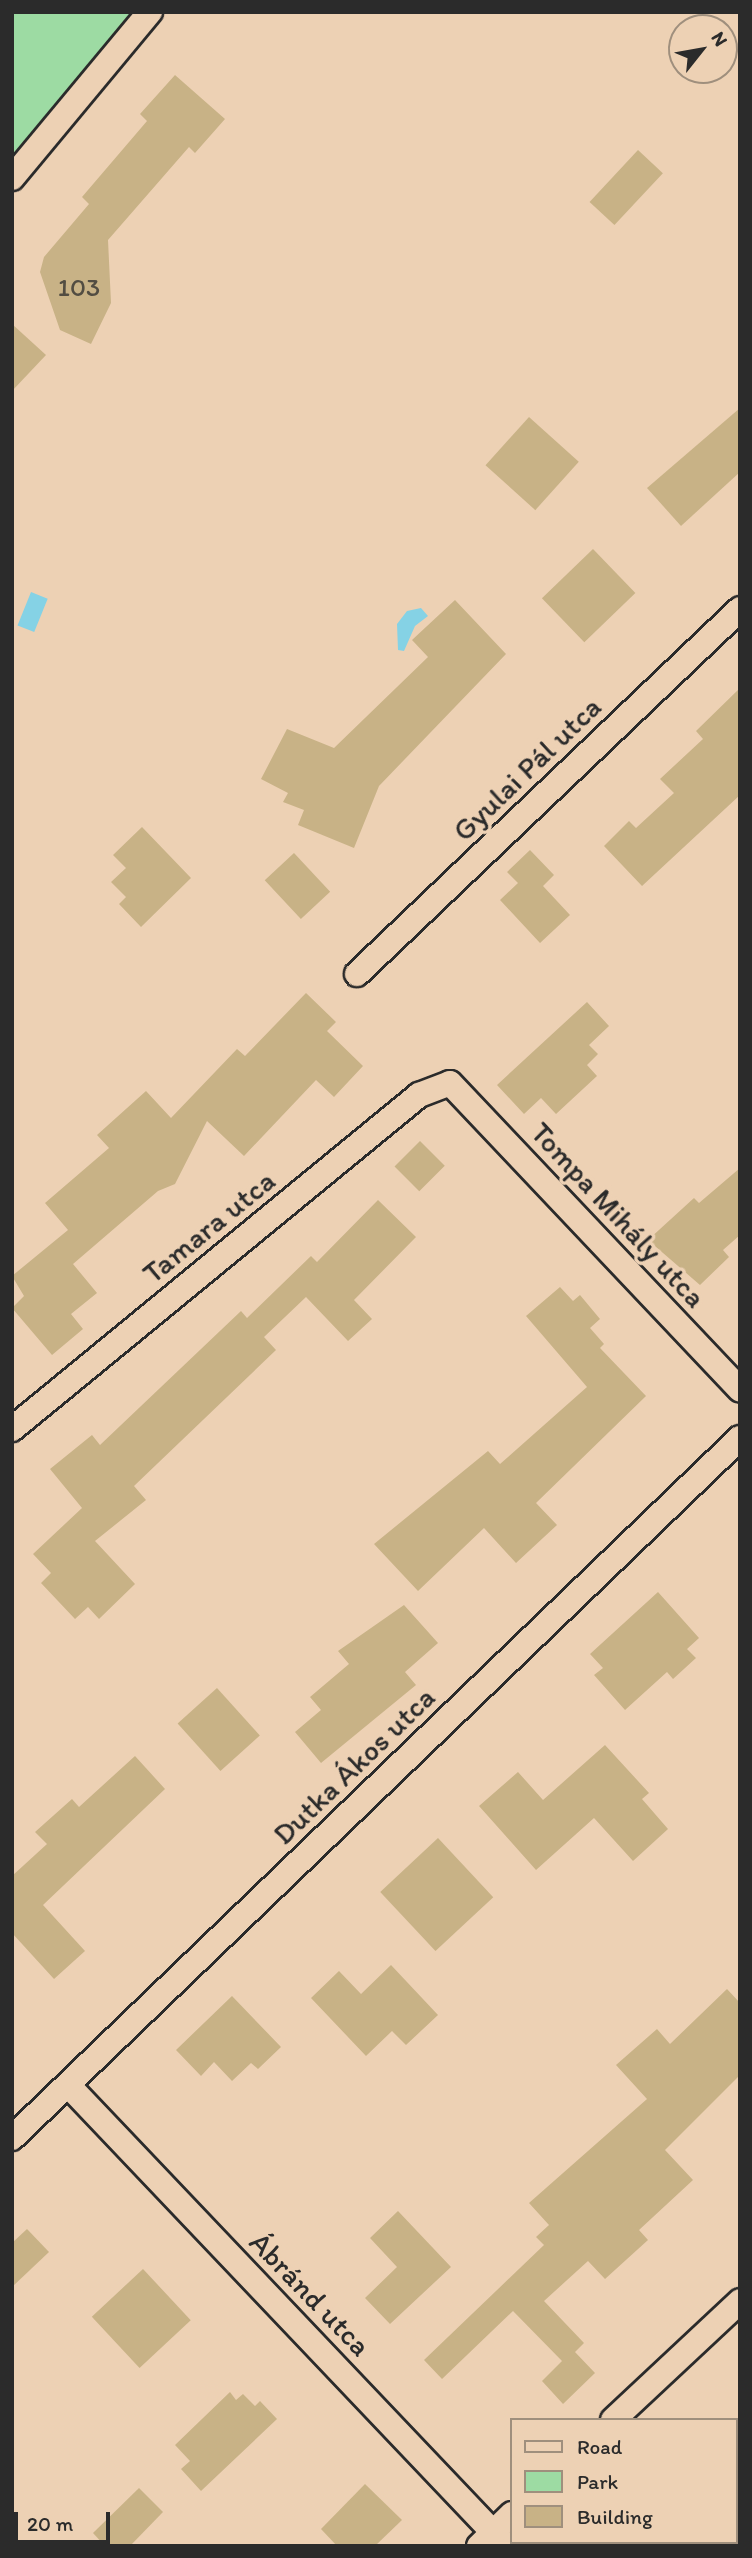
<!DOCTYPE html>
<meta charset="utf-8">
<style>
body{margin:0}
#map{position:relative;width:752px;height:2558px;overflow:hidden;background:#edd1b4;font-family:Itim,sans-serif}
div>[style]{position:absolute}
.green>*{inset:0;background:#9ddba3}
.water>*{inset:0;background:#85d2e5;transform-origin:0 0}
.building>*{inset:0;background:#c8b286;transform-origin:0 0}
.roads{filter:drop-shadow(2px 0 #2b2b2b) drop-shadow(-2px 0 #2b2b2b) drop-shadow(0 2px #2b2b2b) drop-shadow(0 -2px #2b2b2b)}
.minor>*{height:24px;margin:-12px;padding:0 12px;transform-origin:12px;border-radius:12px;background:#edd1b4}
span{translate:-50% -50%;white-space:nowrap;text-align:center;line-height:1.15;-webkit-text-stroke:7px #edd1b4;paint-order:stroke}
.number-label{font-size:26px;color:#524d42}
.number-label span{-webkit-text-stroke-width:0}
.street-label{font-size:30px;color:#2b2b2b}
.frame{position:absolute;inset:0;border:14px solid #2b2b2b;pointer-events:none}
.legend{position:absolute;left:510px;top:2418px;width:228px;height:126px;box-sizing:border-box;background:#edd1b4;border:2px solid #9f8f7d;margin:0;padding:9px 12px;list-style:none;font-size:21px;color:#2b2b2b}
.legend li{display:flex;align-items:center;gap:14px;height:35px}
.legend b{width:35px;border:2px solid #9f8f7d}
.north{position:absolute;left:668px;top:14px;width:70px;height:70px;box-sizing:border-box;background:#edd1b4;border:2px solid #9f8f7d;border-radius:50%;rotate:59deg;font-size:19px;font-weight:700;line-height:28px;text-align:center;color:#2b2b2b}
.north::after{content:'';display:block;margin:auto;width:24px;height:32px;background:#2b2b2b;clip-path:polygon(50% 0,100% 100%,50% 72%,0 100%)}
.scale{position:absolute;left:14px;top:2512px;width:96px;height:32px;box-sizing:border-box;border:4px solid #2b2b2b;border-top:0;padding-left:9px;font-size:21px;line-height:24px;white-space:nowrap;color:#2b2b2b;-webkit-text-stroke:5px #edd1b4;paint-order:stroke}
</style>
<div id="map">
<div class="green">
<i style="clip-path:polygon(12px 12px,150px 12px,12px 178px)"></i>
</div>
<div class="water">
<i style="left:31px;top:592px;width:18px;height:36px;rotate:22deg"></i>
<i style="clip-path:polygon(421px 608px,428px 616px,415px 626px,404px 651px,398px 650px,397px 624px,407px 611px)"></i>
</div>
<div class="building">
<i style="clip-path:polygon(175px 75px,225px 119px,195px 153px,189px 147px,108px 240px,111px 303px,91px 344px,60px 330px,40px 272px,44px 257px,89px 204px,82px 197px,147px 121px,140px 114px)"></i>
<i style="left:638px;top:150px;width:34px;height:71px;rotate:43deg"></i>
<i style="clip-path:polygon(12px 324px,46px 355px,12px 391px)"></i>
<i style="clip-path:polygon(740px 408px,740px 472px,681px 526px,647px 488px)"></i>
<i style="left:529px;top:417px;width:67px;height:65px;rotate:42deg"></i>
<i style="left:593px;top:549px;width:61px;height:71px;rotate:46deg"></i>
<i style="clip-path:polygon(455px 600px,506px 654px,379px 786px,354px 848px,298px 825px,304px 810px,283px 802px,288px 793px,261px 779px,287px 729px,334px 748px,428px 657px,412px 640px)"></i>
<i style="clip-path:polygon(740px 688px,740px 795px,642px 886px,604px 846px,629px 821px,636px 828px,674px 793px,660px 779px,703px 739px,696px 731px)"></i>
<i style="clip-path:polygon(142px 827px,191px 878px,141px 927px,119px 904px,126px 897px,111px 882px,126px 868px,113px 855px)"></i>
<i style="clip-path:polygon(530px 850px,554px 875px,543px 886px,570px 915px,540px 943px,500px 900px,518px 883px,507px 872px)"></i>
<i style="left:294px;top:853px;width:53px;height:40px;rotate:47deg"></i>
<i style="clip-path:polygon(306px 993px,336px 1022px,327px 1031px,363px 1066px,334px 1097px,316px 1080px,244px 1156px,207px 1121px,175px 1184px,158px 1191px,73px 1264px,97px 1293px,71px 1314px,83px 1329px,52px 1355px,12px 1308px,24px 1296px,12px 1276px,68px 1230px,45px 1203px,109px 1148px,97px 1135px,146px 1091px,171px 1118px,237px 1049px,245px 1056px)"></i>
<i style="clip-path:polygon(587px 1002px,609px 1026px,589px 1045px,598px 1054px,587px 1065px,597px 1076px,556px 1114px,541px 1098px,524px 1114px,497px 1085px)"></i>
<i style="left:420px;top:1141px;width:35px;height:36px;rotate:45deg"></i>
<i style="clip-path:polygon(740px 1168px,740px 1235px,723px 1250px,729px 1257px,700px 1285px,648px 1240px,694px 1198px,699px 1203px)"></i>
<i style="clip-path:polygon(378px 1200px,416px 1237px,354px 1300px,372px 1319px,348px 1341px,306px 1297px,264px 1337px,276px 1350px,134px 1486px,146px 1500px,95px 1541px,135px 1584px,99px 1619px,88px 1607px,75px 1619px,41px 1583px,51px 1573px,33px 1554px,82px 1508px,50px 1469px,92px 1435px,100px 1445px,241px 1311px,247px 1318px,311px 1256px,317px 1262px)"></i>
<i style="clip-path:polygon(560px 1287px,573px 1301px,580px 1295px,600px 1319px,590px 1328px,604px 1344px,600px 1348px,646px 1396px,536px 1503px,557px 1525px,516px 1563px,484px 1528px,418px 1591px,374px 1544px,488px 1451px,500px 1464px,587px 1387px,526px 1316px)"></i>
<i style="clip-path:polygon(658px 1592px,699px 1638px,687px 1649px,696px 1658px,673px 1679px,667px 1672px,625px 1710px,594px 1675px,603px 1668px,590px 1654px)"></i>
<i style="clip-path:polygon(404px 1605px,438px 1643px,405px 1672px,416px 1685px,321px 1763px,295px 1732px,321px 1710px,310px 1697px,349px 1664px,338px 1651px)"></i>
<i style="left:217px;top:1688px;width:64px;height:53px;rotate:48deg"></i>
<i style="clip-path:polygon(605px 1745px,649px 1793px,642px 1799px,668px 1829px,633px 1861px,594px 1818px,536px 1870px,479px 1806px,518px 1772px,543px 1800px)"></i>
<i style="clip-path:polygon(135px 1756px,165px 1789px,43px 1905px,85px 1951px,54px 1979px,12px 1933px,12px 1876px,47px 1844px,35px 1832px,72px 1799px,79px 1807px)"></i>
<i style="left:438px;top:1838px;width:81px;height:79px;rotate:47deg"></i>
<i style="clip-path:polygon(391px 1965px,438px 2015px,406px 2045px,392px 2031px,366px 2056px,311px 1998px,339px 1971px,361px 1994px)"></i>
<i style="clip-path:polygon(727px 1989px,740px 2003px,740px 2075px,665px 2150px,693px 2180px,639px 2230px,648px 2240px,605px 2279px,588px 2261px,544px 2301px,584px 2343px,575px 2352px,595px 2373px,563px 2404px,542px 2381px,562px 2361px,513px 2311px,442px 2379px,424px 2360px,544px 2245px,536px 2237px,549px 2225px,529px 2203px,647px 2099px,616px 2065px,657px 2029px,670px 2044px)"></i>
<i style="clip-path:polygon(232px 1996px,281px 2047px,258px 2069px,251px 2063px,232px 2081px,214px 2062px,201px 2076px,176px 2050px)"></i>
<i style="clip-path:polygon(398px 2211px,451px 2267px,390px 2324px,365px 2298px,397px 2267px,370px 2238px)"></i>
<i style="clip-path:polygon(27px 2229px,49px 2252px,12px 2287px,12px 2243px)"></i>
<i style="left:143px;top:2269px;width:70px;height:70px;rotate:47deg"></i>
<i style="clip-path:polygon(230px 2392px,236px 2400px,243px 2394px,255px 2406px,260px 2401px,277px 2419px,201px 2491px,181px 2469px,190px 2461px,175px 2445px)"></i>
<i style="clip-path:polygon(365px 2484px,402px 2520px,375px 2546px,337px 2546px,321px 2529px)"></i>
<i style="clip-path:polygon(139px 2488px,163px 2512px,130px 2546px,105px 2546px,93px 2533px)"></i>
</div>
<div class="roads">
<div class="minor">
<i style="left:12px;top:178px;width:216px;rotate:-50.3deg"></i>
<i style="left:357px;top:974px;width:529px;rotate:-43.62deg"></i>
<i style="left:12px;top:1429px;width:527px;rotate:-39.37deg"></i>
<i style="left:419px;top:1095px;width:33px;rotate:-21deg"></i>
<i style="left:450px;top:1083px;width:422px;rotate:46.6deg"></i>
<i style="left:68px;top:2085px;width:636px;rotate:46.47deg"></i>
<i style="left:12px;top:2138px;width:1010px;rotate:-43.88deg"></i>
<i style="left:613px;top:2420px;width:174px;rotate:-43.1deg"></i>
<i style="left:479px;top:2546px;width:46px;rotate:-44.1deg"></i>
</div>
</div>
<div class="number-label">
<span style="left:79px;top:288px">103</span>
</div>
<div class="street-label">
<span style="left:527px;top:769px;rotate:-44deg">Gyulai Pál utca</span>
<span style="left:618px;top:1215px;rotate:47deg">Tompa Mihály utca</span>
<span style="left:209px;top:1227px;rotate:-39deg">Tamara utca</span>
<span style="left:354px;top:1766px;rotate:-44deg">Dutka Ákos utca</span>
<span style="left:310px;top:2294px;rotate:46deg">Ábránd utca</span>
</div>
<div class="frame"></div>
<ul class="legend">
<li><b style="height:9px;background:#edd1b4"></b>Road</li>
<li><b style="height:19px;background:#9ddba3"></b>Park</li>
<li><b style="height:19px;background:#c8b286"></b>Building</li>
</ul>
<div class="north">N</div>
<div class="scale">20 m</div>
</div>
